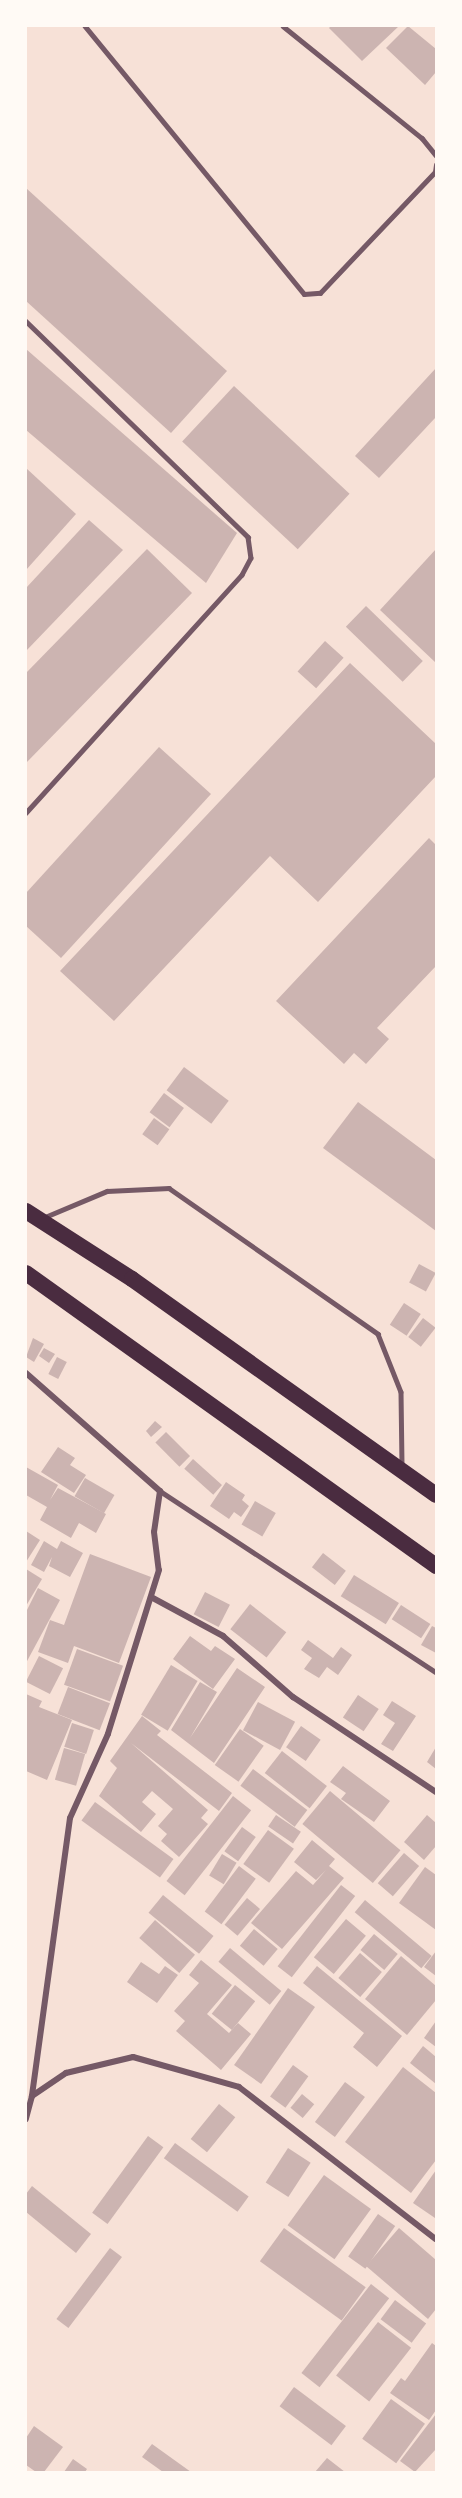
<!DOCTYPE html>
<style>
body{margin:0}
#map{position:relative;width:462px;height:2498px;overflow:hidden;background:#f7e1d7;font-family:"Libre Baskerville",serif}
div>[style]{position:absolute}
.building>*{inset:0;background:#ccb4b1;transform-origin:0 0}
.service>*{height:4.5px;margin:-2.25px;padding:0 2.25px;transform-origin:2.25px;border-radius:2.25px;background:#755966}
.minor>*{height:6px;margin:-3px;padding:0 3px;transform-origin:3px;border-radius:3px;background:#755966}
.trunk>*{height:16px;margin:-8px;padding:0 8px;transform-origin:8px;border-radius:8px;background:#4a2c40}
span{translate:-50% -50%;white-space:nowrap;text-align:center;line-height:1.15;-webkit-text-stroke:4.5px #fffaf5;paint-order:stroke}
.frame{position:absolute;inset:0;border:27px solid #fffaf5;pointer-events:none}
</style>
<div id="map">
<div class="building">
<i style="clip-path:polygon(331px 26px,399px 26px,362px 61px,329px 28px)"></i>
<i style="clip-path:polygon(408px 26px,436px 49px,436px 72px,425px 85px,386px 48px)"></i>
<i style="clip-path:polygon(26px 188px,227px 371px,171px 433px,26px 301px)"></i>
<i style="clip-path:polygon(26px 349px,237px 533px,206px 583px,26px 430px)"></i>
<i style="clip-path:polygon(436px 368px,436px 417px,379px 478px,355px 456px)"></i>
<i style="left:234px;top:386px;width:158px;height:76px;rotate:43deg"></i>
<i style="clip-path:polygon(26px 468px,76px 514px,26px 570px)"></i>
<i style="clip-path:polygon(89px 520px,123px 550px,26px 651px,26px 588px)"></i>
<i style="clip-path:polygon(147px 549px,192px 593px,26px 763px,26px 673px)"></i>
<i style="clip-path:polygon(436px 549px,436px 663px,380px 610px)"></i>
<i style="left:366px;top:606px;width:79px;height:29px;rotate:44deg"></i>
<i style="left:325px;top:641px;width:25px;height:41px;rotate:42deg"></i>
<i style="clip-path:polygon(350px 663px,436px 744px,436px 776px,318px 902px,270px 856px,114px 1021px,60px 971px)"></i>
<i style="clip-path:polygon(159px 747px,211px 794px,61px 958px,26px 926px,26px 893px)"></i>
<i style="clip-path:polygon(429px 838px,436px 845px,436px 966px,377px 1028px,389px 1039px,366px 1064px,354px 1053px,344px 1064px,276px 1001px)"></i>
<i style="left:184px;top:1067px;width:56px;height:29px;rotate:37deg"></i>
<i style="left:164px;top:1093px;width:25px;height:24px;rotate:37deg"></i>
<i style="clip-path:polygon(358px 1102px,436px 1160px,436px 1231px,323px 1148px)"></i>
<i style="left:154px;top:1118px;width:19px;height:20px;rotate:36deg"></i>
<i style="left:419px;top:1264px;width:19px;height:21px;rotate:28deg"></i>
<i style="left:404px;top:1303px;width:20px;height:26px;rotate:33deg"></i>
<i style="left:423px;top:1318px;width:16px;height:24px;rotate:38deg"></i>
<i style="clip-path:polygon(33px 1338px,44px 1344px,34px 1362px,26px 1357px)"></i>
<i style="clip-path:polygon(44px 1348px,55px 1354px,49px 1363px,39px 1356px)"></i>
<i style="left:57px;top:1357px;width:11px;height:19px;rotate:27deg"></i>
<i style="clip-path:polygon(155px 1421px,162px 1427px,151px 1437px,146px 1431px)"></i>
<i style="left:166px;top:1432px;width:34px;height:15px;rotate:45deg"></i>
<i style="clip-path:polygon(58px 1447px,75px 1458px,70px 1465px,86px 1475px,74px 1493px,41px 1472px)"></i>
<i style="left:193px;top:1459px;width:39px;height:13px;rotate:42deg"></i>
<i style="clip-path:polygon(26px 1467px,58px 1485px,50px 1500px,58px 1488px,106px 1514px,96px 1533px,79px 1523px,71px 1538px,40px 1520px,47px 1507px,26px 1495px)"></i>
<i style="left:85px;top:1478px;width:34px;height:21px;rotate:30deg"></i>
<i style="clip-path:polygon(226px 1482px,245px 1495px,242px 1500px,249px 1506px,241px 1517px,234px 1512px,229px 1519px,210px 1506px)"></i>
<i style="left:255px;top:1501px;width:24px;height:27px;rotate:30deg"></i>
<i style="clip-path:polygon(26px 1531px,40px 1540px,26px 1562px)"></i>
<i style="clip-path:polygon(44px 1541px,57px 1549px,61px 1541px,83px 1553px,70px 1577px,49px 1566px,52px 1557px,44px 1572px,31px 1565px)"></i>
<i style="left:323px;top:1553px;width:29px;height:18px;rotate:38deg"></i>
<i style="clip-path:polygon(90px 1554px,151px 1577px,119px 1663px,74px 1646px,68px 1663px,38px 1652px,50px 1620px,64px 1625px)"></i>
<i style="clip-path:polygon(26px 1569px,42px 1579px,26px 1606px)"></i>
<i style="left:354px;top:1575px;width:53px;height:25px;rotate:32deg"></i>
<i style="clip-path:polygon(38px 1588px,60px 1600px,26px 1663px,26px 1612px)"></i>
<i style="left:205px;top:1592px;width:28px;height:25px;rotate:27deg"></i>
<i style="left:250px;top:1604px;width:46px;height:32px;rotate:38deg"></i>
<i style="left:401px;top:1605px;width:35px;height:17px;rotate:33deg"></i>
<i style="clip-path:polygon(432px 1626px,436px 1628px,436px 1653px,421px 1645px)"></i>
<i style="clip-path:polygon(190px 1636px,211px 1651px,215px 1646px,235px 1659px,213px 1689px,173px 1659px)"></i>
<i style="clip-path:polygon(308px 1640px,333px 1658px,341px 1647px,352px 1655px,338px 1675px,327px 1667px,319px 1678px,304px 1669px,312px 1658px,301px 1650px)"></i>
<i style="left:77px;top:1649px;width:49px;height:38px;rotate:20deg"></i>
<i style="left:39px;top:1656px;width:27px;height:29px;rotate:27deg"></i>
<i style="left:171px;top:1665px;width:31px;height:58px;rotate:31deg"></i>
<i style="clip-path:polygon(237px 1668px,265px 1687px,214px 1763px,171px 1730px,200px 1682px,217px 1692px,190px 1738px)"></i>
<i style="left:68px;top:1687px;width:45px;height:29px;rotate:21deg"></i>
<i style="clip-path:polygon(26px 1694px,42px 1701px,39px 1707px,72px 1720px,47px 1780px,26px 1771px)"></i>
<i style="left:358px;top:1695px;width:25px;height:27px;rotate:34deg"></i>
<i style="clip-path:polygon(392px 1701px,416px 1716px,393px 1751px,381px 1744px,395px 1723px,383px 1715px)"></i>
<i style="left:258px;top:1702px;width:42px;height:32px;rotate:28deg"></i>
<i style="clip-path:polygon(142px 1716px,161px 1731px,157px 1735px,232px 1793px,219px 1811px,131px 1743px,208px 1810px,201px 1818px,208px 1824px,179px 1857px,161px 1841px,167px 1834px,158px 1826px,173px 1809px,152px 1791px,142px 1802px,156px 1814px,141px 1832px,99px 1796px,117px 1768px,110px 1761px)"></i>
<i style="left:72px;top:1723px;width:23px;height:25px;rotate:18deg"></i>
<i style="left:301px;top:1726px;width:24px;height:26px;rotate:35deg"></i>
<i style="left:240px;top:1729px;width:29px;height:44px;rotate:35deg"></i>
<i style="clip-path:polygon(436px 1747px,436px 1769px,427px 1762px)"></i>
<i style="left:64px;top:1748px;width:22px;height:33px;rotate:16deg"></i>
<i style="left:282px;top:1751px;width:57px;height:28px;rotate:38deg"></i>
<i style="clip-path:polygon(343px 1766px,390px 1801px,374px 1822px,341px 1799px,346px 1793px,330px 1782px)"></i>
<i style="left:253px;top:1769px;width:68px;height:21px;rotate:37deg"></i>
<i style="left:330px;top:1791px;width:92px;height:43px;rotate:40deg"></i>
<i style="left:233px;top:1796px;width:23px;height:108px;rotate:38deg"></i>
<i style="left:95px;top:1802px;width:97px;height:23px;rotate:36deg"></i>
<i style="left:276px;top:1815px;width:30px;height:14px;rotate:34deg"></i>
<i style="clip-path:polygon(427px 1815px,436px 1823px,436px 1846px,424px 1860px,404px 1842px)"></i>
<i style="left:242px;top:1827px;width:17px;height:30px;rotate:36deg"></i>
<i style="left:268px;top:1830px;width:32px;height:42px;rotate:36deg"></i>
<i style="clip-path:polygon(312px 1840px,335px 1859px,329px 1866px,344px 1878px,282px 1949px,251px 1923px,296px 1871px,313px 1885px,326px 1870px,316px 1880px,294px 1862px)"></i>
<i style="left:404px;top:1853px;width:20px;height:40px;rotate:41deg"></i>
<i style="left:222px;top:1854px;width:17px;height:25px;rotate:31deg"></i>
<i style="left:239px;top:1866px;width:21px;height:57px;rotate:37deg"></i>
<i style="clip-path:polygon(425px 1867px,436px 1875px,436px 1930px,399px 1903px)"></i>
<i style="left:341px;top:1885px;width:18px;height:103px;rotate:38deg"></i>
<i style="left:163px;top:1895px;width:65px;height:23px;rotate:39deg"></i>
<i style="left:247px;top:1898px;width:17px;height:35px;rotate:40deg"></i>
<i style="left:365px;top:1900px;width:87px;height:16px;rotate:40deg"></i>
<i style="left:346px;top:1919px;width:26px;height:50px;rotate:40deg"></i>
<i style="left:155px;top:1920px;width:53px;height:24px;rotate:41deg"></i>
<i style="left:254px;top:1929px;width:31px;height:22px;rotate:40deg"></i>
<i style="left:374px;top:1934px;width:31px;height:21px;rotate:40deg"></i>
<i style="left:230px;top:1948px;width:67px;height:18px;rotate:40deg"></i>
<i style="clip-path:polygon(436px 1951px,436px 1976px,424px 1967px)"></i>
<i style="left:360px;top:1953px;width:29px;height:33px;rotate:41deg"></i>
<i style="clip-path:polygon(401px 1956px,436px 1986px,436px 2000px,407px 2035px,365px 1999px)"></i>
<i style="clip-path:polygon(201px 1960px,232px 1985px,207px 2014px,229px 2033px,238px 2023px,251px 2034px,221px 2070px,176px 2031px,185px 2021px,174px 2011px,199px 1983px,189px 1975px)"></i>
<i style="clip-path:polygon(141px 1962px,159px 1974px,165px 1966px,178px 1975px,157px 2003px,127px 1982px)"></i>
<i style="clip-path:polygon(317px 1966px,402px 2036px,377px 2067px,353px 2047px,364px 2033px,303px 1983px)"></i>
<i style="left:235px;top:1985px;width:26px;height:37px;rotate:39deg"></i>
<i style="left:288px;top:1988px;width:33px;height:94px;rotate:35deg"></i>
<i style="clip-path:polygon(436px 2021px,436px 2047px,424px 2038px)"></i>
<i style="clip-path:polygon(423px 2046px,436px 2057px,436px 2084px,410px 2063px)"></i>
<i style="left:293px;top:2065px;width:19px;height:39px;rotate:36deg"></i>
<i style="clip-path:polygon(403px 2067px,436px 2093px,436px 2160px,411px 2193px,345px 2142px)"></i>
<i style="left:345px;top:2082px;width:25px;height:50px;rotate:37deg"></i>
<i style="left:302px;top:2094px;width:16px;height:18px;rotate:40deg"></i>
<i style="left:219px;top:2104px;width:21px;height:45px;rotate:39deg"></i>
<i style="left:148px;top:2136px;width:19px;height:95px;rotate:36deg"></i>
<i style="left:175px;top:2143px;width:91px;height:19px;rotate:36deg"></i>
<i style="left:288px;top:2148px;width:27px;height:41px;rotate:33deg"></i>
<i style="clip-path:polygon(436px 2170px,436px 2217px,435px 2218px,413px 2203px)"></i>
<i style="left:324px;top:2175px;width:58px;height:62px;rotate:36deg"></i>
<i style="clip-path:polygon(32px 2186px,91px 2234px,76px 2253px,26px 2212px,26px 2194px)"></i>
<i style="left:378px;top:2214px;width:21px;height:52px;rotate:35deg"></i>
<i style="left:284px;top:2228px;width:101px;height:41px;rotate:36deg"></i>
<i style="clip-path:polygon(399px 2228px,436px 2260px,436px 2309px,428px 2319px,366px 2266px)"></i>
<i style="left:110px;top:2248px;width:15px;height:89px;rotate:37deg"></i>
<i style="left:371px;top:2284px;width:23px;height:113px;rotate:38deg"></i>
<i style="left:395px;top:2300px;width:39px;height:24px;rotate:37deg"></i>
<i style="left:378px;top:2322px;width:42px;height:68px;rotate:38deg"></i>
<i style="clip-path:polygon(432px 2343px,436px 2346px,436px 2410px,429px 2420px,390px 2393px,401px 2378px,405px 2381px)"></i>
<i style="left:294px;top:2387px;width:65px;height:24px;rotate:37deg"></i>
<i style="left:391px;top:2399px;width:42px;height:49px;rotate:36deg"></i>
<i style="clip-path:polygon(436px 2414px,436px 2449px,415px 2472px,400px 2461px)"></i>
<i style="clip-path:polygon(34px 2426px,63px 2447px,44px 2472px,36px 2472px,26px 2465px,26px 2438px)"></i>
<i style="clip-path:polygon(152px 2444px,191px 2472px,163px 2472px,142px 2457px)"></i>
<i style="clip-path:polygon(327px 2458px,345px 2472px,315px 2472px)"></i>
<i style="clip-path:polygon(73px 2459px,87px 2469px,85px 2472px,64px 2472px)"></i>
</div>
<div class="service">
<i style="left:85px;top:26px;width:346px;rotate:50.7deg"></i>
<i style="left:304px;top:294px;width:16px;rotate:-4deg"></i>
<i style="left:320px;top:293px;width:167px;rotate:-46.5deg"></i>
<i style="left:435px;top:172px;width:7px;rotate:-82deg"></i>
<i style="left:283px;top:26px;width:179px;rotate:38.9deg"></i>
<i style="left:422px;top:138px;width:22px;rotate:51deg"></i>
<i style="left:26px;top:321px;width:310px;rotate:44.2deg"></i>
<i style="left:248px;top:537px;width:21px;rotate:82deg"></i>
<i style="left:251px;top:558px;width:19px;rotate:118deg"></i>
<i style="left:242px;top:575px;width:321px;rotate:132.2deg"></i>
<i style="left:45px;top:1217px;width:67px;rotate:-22.8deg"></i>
<i style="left:107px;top:1191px;width:62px;rotate:-2.8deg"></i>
<i style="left:169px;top:1188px;width:255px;rotate:34.9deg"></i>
<i style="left:378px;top:1334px;width:62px;rotate:68.4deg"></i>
<i style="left:401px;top:1392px;width:73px;rotate:89.2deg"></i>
<i style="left:160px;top:1491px;width:330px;rotate:33.3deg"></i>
</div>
<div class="minor">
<i style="left:26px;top:1373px;width:179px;rotate:41.4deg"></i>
<i style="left:160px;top:1491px;width:41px;rotate:98.3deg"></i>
<i style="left:154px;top:1532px;width:38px;rotate:83deg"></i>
<i style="left:159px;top:1570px;width:172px;rotate:107.3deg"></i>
<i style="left:108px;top:1734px;width:92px;rotate:114.3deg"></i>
<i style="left:70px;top:1818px;width:281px;rotate:97.8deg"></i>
<i style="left:32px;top:2096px;width:24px;rotate:105deg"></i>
<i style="left:151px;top:1597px;width:82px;rotate:28.4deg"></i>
<i style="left:223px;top:1636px;width:93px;rotate:41.1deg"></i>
<i style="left:293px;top:1697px;width:172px;rotate:33.6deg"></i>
<i style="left:32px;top:2096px;width:41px;rotate:-34.1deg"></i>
<i style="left:66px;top:2073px;width:69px;rotate:-13.4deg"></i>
<i style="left:133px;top:2057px;width:110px;rotate:15.8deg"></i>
<i style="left:239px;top:2087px;width:249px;rotate:37.7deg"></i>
</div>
<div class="trunk">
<i style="left:26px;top:1211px;width:126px;rotate:32.7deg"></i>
<i style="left:132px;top:1279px;width:373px;rotate:35.4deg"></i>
<i style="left:26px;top:1273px;width:504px;rotate:35.55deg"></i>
</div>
<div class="frame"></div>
</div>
